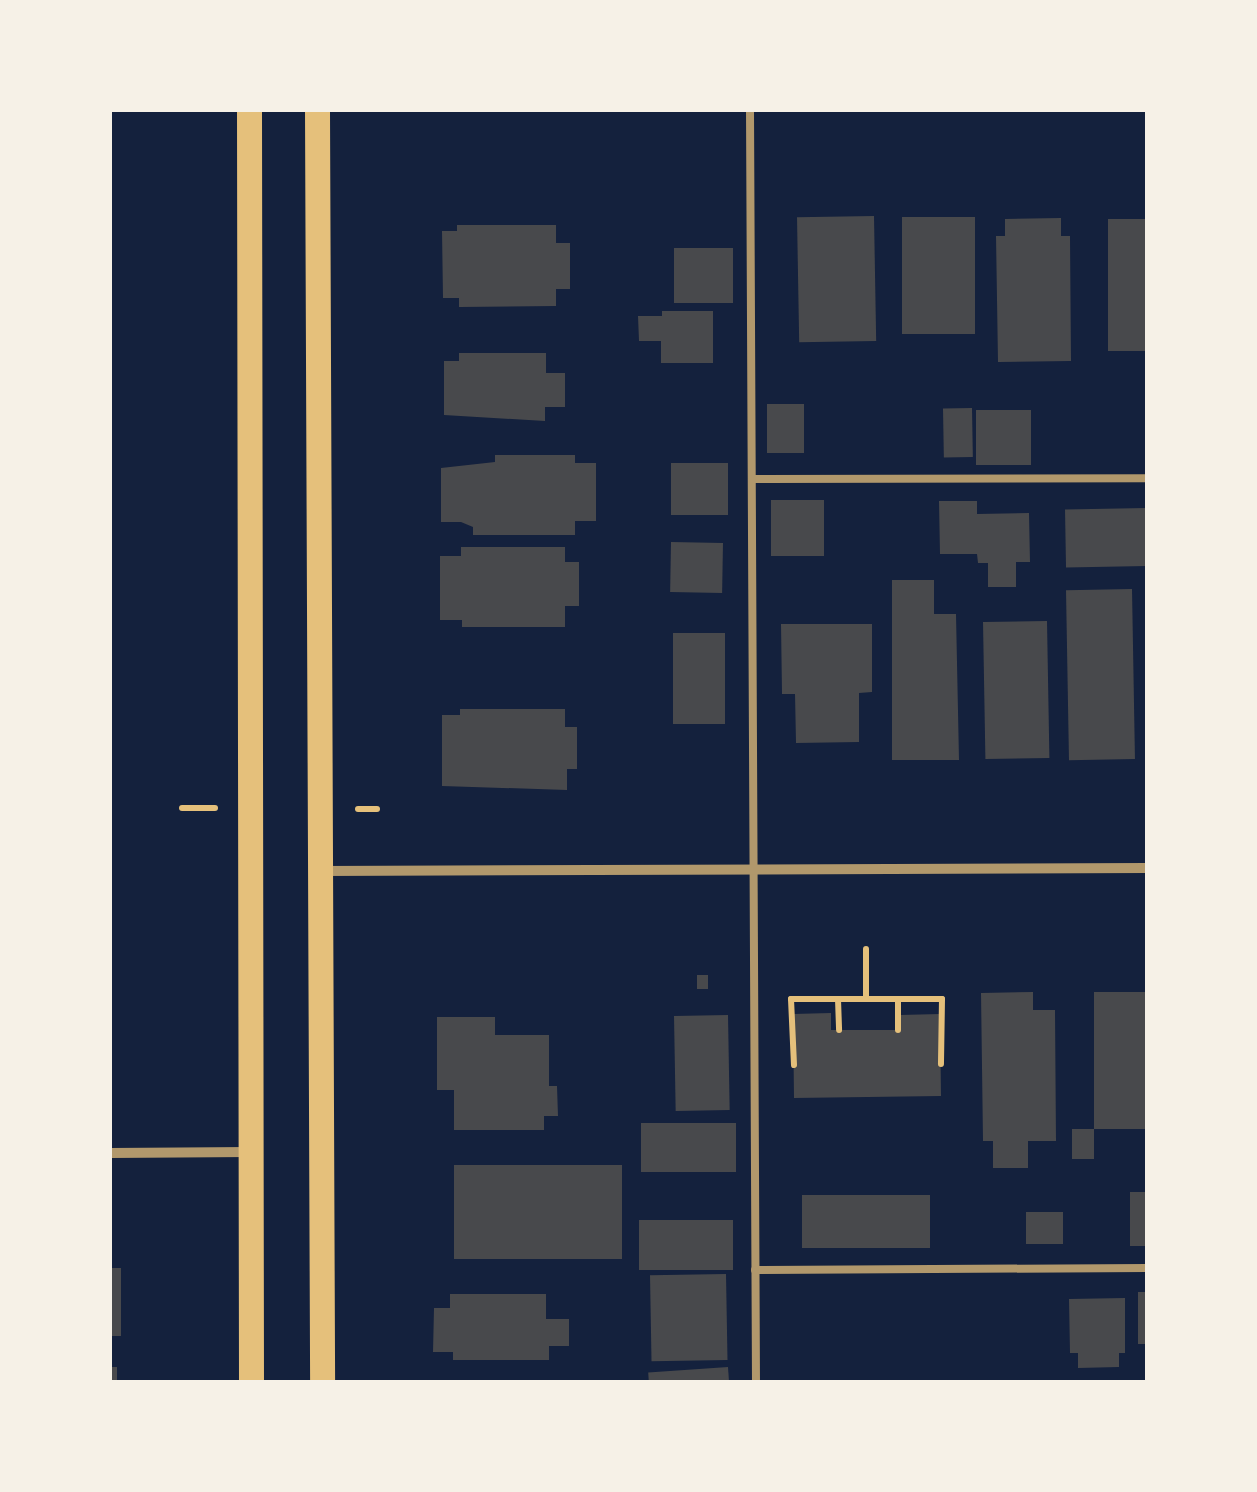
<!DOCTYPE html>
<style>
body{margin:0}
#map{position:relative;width:1257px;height:1492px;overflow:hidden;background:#14213d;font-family:"Roboto Condensed",sans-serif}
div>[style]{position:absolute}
.building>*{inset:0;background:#48494c;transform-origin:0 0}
.path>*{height:6px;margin:-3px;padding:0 3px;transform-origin:3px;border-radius:3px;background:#e5c07b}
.service>*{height:8px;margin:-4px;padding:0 4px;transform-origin:4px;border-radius:4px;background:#b1986c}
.minor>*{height:10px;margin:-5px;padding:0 5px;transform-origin:5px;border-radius:5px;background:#b1986c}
.primary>*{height:25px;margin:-12.5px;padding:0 12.5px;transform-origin:12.5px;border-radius:12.5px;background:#e5c07b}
span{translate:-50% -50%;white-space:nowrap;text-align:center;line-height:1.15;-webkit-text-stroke:10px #f6f1e7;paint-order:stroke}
.frame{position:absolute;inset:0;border:112px solid #f6f1e7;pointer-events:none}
</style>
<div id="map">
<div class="building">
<i style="left:874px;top:216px;width:125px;height:77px;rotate:89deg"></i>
<i style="left:902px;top:217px;width:73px;height:117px"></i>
<i style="clip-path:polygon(1061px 218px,1061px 236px,1070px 236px,1071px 361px,998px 362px,996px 236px,1005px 236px,1005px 219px)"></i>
<i style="left:1108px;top:219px;width:39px;height:132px"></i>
<i style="clip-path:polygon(457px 225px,556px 225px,556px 243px,570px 243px,570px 289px,556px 289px,556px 306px,459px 307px,459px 298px,443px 298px,442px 231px,457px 231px)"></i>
<i style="left:674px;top:248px;width:59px;height:55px"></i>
<i style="clip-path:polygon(662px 311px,713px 311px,713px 363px,661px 363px,661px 341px,639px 341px,638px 316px,662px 316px)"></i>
<i style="clip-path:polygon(459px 353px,546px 353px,546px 373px,565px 373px,565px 407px,545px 407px,545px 421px,444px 415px,444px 361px,459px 361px)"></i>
<i style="left:767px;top:404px;width:37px;height:49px"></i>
<i style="left:972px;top:408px;width:49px;height:29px;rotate:89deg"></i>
<i style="left:976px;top:410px;width:55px;height:55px"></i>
<i style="clip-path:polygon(495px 455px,575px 455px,575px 463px,596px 463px,596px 521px,575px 521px,575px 535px,473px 535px,473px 527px,461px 522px,441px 522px,441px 468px,495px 462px)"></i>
<i style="left:671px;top:463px;width:57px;height:52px"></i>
<i style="left:824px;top:500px;width:56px;height:53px;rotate:90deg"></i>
<i style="clip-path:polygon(939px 501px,977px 501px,977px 514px,1029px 513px,1030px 562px,1016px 562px,1016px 587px,988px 587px,988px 563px,978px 563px,977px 554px,940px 554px)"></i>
<i style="left:1146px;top:508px;width:58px;height:81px;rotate:89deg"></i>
<i style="left:671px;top:542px;width:52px;height:50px;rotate:1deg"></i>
<i style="clip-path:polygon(461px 547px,565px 547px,565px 562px,579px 562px,579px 606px,565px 606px,565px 627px,462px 627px,462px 620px,440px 620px,440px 556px,461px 556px)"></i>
<i style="clip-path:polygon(892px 580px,934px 580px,934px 614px,956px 614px,959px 760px,892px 760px)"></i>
<i style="left:1132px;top:589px;width:170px;height:66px;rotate:89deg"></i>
<i style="left:1047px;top:621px;width:137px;height:64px;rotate:89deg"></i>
<i style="clip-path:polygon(781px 624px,872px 624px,872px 692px,859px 693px,859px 742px,796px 743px,795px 694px,782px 694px)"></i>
<i style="left:673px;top:633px;width:52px;height:91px"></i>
<i style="clip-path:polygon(460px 709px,565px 709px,565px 727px,577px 727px,577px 769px,567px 769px,567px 790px,442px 786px,442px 715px,460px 715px)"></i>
<i style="left:697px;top:975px;width:11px;height:14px"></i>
<i style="clip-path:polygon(1033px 992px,1033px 1010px,1055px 1010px,1056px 1141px,1028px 1141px,1028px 1168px,993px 1168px,993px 1141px,983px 1141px,981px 993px)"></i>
<i style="left:1147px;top:992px;width:137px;height:53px;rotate:90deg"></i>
<i style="clip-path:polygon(831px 1013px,831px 1030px,900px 1030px,900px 1015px,940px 1014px,941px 1096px,794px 1098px,793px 1014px)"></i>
<i style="left:728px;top:1015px;width:95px;height:54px;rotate:89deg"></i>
<i style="clip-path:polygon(437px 1017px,495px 1017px,495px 1035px,549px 1035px,549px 1086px,557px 1086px,558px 1116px,544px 1116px,544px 1130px,454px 1130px,454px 1090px,437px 1090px)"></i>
<i style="left:736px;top:1123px;width:49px;height:95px;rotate:90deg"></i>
<i style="left:1072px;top:1129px;width:22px;height:30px"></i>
<i style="left:454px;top:1165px;width:168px;height:94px"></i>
<i style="left:1130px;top:1192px;width:17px;height:54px"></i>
<i style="left:930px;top:1195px;width:53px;height:128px;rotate:90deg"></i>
<i style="left:1026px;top:1212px;width:37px;height:32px"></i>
<i style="left:733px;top:1220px;width:50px;height:94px;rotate:90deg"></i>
<i style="left:110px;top:1268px;width:11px;height:68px"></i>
<i style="left:726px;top:1274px;width:86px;height:76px;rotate:89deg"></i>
<i style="left:1138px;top:1292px;width:9px;height:52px"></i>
<i style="clip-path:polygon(450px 1294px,546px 1294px,546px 1319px,569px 1319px,569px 1346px,549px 1346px,549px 1360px,453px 1360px,453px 1352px,433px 1352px,434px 1308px,450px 1308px)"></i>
<i style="clip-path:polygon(1125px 1298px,1125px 1353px,1119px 1353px,1119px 1367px,1078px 1368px,1078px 1353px,1070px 1353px,1069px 1299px)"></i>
<i style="left:110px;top:1367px;width:7px;height:15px"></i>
<i style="left:728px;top:1367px;width:15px;height:80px;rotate:86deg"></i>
</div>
<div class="path">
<i style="left:182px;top:808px;width:33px"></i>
<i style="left:358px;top:809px;width:19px"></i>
<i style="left:866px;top:949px;width:50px;rotate:90deg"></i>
<i style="left:838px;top:999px;width:31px;rotate:88deg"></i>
<i style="left:898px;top:999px;width:31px;rotate:90deg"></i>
<i style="left:794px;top:1065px;width:66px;rotate:-92.6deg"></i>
<i style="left:791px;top:999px;width:151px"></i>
<i style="left:942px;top:999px;width:65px;rotate:90.9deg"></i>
</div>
<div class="service">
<i style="left:750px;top:110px;width:1272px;rotate:89.73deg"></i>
<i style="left:752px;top:479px;width:395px;rotate:-0.1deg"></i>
<i style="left:755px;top:1270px;width:392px;rotate:-0.3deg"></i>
</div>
<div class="minor">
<i style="left:322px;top:871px;width:825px;rotate:-0.21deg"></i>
<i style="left:110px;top:1153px;width:139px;rotate:-0.4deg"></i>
</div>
<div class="primary">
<i style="left:249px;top:110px;width:1272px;rotate:89.91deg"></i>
<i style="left:317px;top:110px;width:1272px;rotate:89.77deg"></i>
</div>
<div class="frame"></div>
</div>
